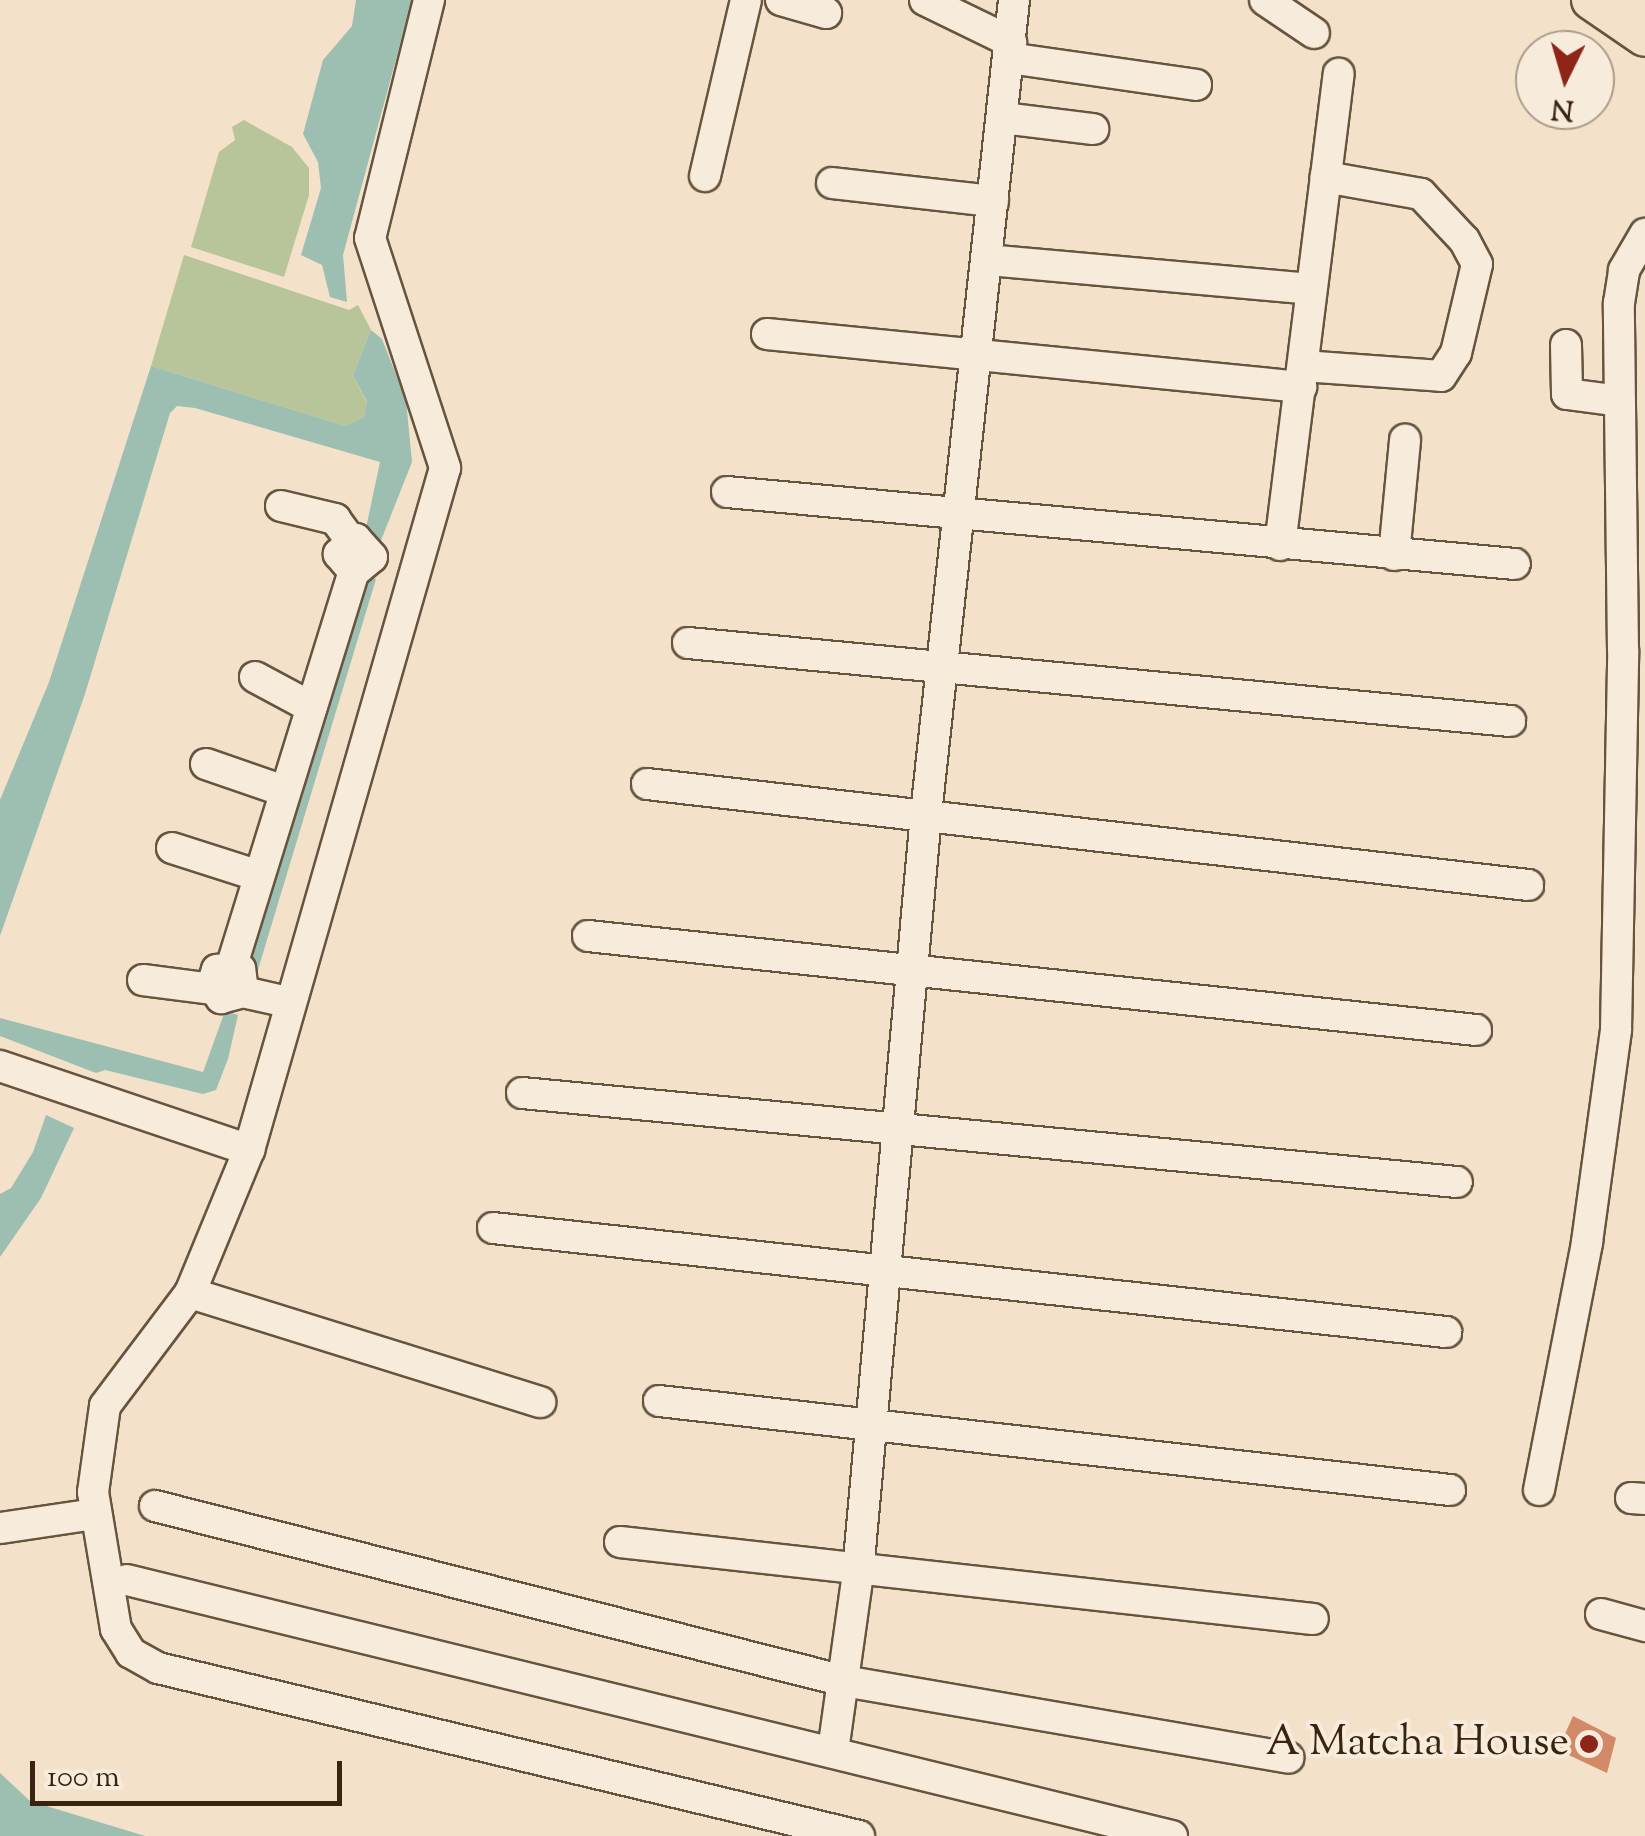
<!DOCTYPE html>
<style>
body{margin:0}
#map{position:relative;width:1645px;height:1836px;overflow:hidden;background:#f3e2c9;font-family:"Sorts Mill Goudy",serif}
div>[style]{position:absolute}
.green>*{inset:0;background:#b8c499}
.water>*{inset:0;background:#9cbfb1}
.building>*{inset:0;background:#d18968}
.roads{filter:drop-shadow(2px 0 #67543e) drop-shadow(-2px 0 #67543e) drop-shadow(0 2px #67543e) drop-shadow(0 -2px #67543e)}
.minor>*{height:30px;margin:-15px;padding:0 15px;transform-origin:15px;border-radius:15px;background:#f7ecdc}
.major>*{height:38px;margin:-19px;padding:0 19px;transform-origin:19px;border-radius:19px;background:#f3e2c9}
.highway>*{height:45px;margin:-22.5px;padding:0 22.5px;transform-origin:22.5px;border-radius:22.5px;background:#f3e2c9}
.dots>*{width:28px;height:28px;translate:-50% -50%;box-sizing:border-box;border:5px solid #f7ecdc;border-radius:50%}
span{translate:-50% -50%;white-space:nowrap;text-align:center;line-height:1.15;-webkit-text-stroke:8px #f7ecdc;paint-order:stroke}
.poi-label{font-size:42px;color:#38240f}
.right{translate:-100% -50%;text-align:right}
.north{position:absolute;left:1515px;top:30px;width:100px;height:100px;box-sizing:border-box;background:#f7ecdc;border:2px solid #ab9c8a;border-radius:50%;rotate:185deg;font-size:28px;font-weight:700;line-height:40px;text-align:center;color:#38240f}
.north::after{content:'';display:block;margin:auto;width:35px;height:45px;background:#8f2418;clip-path:polygon(50% 0,100% 100%,50% 72%,0 100%)}
.scale{position:absolute;left:30px;top:1761px;width:312px;height:45px;box-sizing:border-box;border:5px solid #38240f;border-top:0;padding-left:12px;font-size:30px;line-height:35px;white-space:nowrap;color:#38240f;-webkit-text-stroke:8px #f7ecdc;paint-order:stroke}
</style>
<div id="map">
<div class="green">
<i style="clip-path:polygon(244px 120px,292px 147px,309px 168px,309px 195px,284px 277px,191px 247px,219px 152px,235px 140px,232px 127px)"></i>
<i style="clip-path:polygon(184px 255px,349px 310px,358px 305px,371px 330px,353px 375px,367px 403px,364px 417px,345px 426px,151px 366px)"></i>
</div>
<div class="water">
<i style="clip-path:polygon(356px 0,412px 0,343px 255px,347px 302px,330px 297px,322px 265px,301px 255px,321px 188px,318px 162px,303px 134px,323px 60px,352px 26px)"></i>
<i style="clip-path:polygon(371px 330px,382px 339px,406px 400px,412px 462px,378px 548px,366px 528px,380px 462px,195px 408px,177px 406px,170px 413px,85px 694px,0 936px,0 800px,49px 682px,151px 366px,345px 426px,364px 417px,367px 402px,353px 375px)"></i>
<i style="clip-path:polygon(360px 576px,376px 579px,257px 973px,249px 976px,242px 969px)"></i>
<i style="clip-path:polygon(225px 1011px,238px 1015px,228px 1059px,216px 1090px,203px 1094px,105px 1070px,96px 1073px,0 1036px,0 1018px,203px 1072px)"></i>
<i style="clip-path:polygon(46px 1115px,74px 1128px,41px 1198px,0 1257px,0 1194px,11px 1188px,33px 1152px)"></i>
<i style="clip-path:polygon(0 1773px,30px 1801px,145px 1836px,0 1836px)"></i>
</div>
<div class="building">
<i style="clip-path:polygon(1573px 1716px,1616px 1738px,1607px 1773px,1558px 1750px)"></i>
</div>
<div class="roads">
<div class="minor">
<i style="left:429px;top:0;width:245px;rotate:103.9deg"></i>
<i style="left:370px;top:238px;width:242px;rotate:71.9deg"></i>
<i style="left:445px;top:468px;width:710px;rotate:106.03deg"></i>
<i style="left:249px;top:1150px;width:155px;rotate:112.4deg"></i>
<i style="left:190px;top:1293px;width:141px;rotate:127deg"></i>
<i style="left:105px;top:1406px;width:87px;rotate:97.9deg"></i>
<i style="left:93px;top:1492px;width:139px;rotate:80.5deg"></i>
<i style="left:116px;top:1629px;width:28px;rotate:58deg"></i>
<i style="left:131px;top:1653px;width:31px;rotate:29deg"></i>
<i style="left:158px;top:1668px;width:721px;rotate:13.48deg"></i>
<i style="left:781px;top:0;width:47px;rotate:16.1deg"></i>
<i style="left:925px;top:0;width:96px;rotate:26deg"></i>
<i style="left:1265px;top:0;width:59px;rotate:34deg"></i>
<i style="left:1009px;top:58px;width:189px;rotate:8.2deg"></i>
<i style="left:1003px;top:118px;width:91px;rotate:7deg"></i>
<i style="left:705px;top:176px;width:181px;rotate:-76.9deg"></i>
<i style="left:832px;top:183px;width:162px;rotate:6.4deg"></i>
<i style="left:987px;top:260px;width:324px;rotate:5.1deg"></i>
<i style="left:767px;top:334px;width:537px;rotate:5.67deg"></i>
<i style="left:1566px;top:345px;width:49px;rotate:88.8deg"></i>
<i style="left:1567px;top:394px;width:53px;rotate:7.5deg"></i>
<i style="left:1303px;top:366px;width:138px;rotate:4.1deg"></i>
<i style="left:1441px;top:376px;width:27px;rotate:-57deg"></i>
<i style="left:1456px;top:353px;width:91px;rotate:-76.7deg"></i>
<i style="left:1477px;top:264px;width:27px;rotate:-118deg"></i>
<i style="left:1464px;top:240px;width:63px;rotate:-133.1deg"></i>
<i style="left:1421px;top:194px;width:97px;rotate:-169.9deg"></i>
<i style="left:727px;top:492px;width:791px;rotate:5.22deg"></i>
<i style="left:281px;top:506px;width:56px;rotate:13.5deg"></i>
<i style="left:335px;top:519px;width:26px;rotate:54deg"></i>
<i style="left:1280px;top:545px;width:475px;rotate:-82.9deg"></i>
<i style="left:1394px;top:555px;width:116px;rotate:-84.5deg"></i>
<i style="left:688px;top:643px;width:826px;rotate:5.42deg"></i>
<i style="left:255px;top:677px;width:64px;rotate:28.2deg"></i>
<i style="left:206px;top:764px;width:83px;rotate:19.1deg"></i>
<i style="left:647px;top:784px;width:887px;rotate:6.54deg"></i>
<i style="left:172px;top:848px;width:91px;rotate:17.8deg"></i>
<i style="left:588px;top:936px;width:893px;rotate:6.04deg"></i>
<i style="left:232px;top:965px;width:412px;rotate:-72.8deg"></i>
<i style="left:354px;top:572px;width:23px;rotate:-40deg"></i>
<i style="left:372px;top:557px;width:24px;rotate:-132deg"></i>
<i style="left:356px;top:539px;width:23px;rotate:139deg"></i>
<i style="left:339px;top:554px;width:23px;rotate:50deg"></i>
<i style="left:143px;top:980px;width:71px;rotate:7.3deg"></i>
<i style="left:243px;top:992px;width:23px;rotate:-97deg"></i>
<i style="left:240px;top:969px;width:23px;rotate:178deg"></i>
<i style="left:217px;top:970px;width:16px;rotate:108deg"></i>
<i style="left:212px;top:985px;width:16px;rotate:55deg"></i>
<i style="left:221px;top:998px;width:23px;rotate:-15deg"></i>
<i style="left:243px;top:992px;width:45px;rotate:12.8deg"></i>
<i style="left:0;top:1066px;width:263px;rotate:18.6deg"></i>
<i style="left:522px;top:1093px;width:939px;rotate:5.44deg"></i>
<i style="left:493px;top:1228px;width:959px;rotate:6.23deg"></i>
<i style="left:190px;top:1293px;width:367px;rotate:17.3deg"></i>
<i style="left:659px;top:1401px;width:796px;rotate:6.42deg"></i>
<i style="left:1539px;top:1490px;width:253px;rotate:-79deg"></i>
<i style="left:1587px;top:1242px;width:214px;rotate:-82.2deg"></i>
<i style="left:1616px;top:1030px;width:380px;rotate:-88.9deg"></i>
<i style="left:1623px;top:650px;width:347px;rotate:-90.7deg"></i>
<i style="left:1619px;top:303px;width:33px;rotate:-81deg"></i>
<i style="left:1624px;top:270px;width:42px;rotate:-59.7deg"></i>
<i style="left:1631px;top:1498px;width:14px;rotate:4deg"></i>
<i style="left:155px;top:1506px;width:711px;rotate:14.25deg"></i>
<i style="left:844px;top:1681px;width:451px;rotate:9.8deg"></i>
<i style="left:0;top:1528px;width:96px;rotate:-8.4deg"></i>
<i style="left:620px;top:1542px;width:697px;rotate:6.34deg"></i>
<i style="left:127px;top:1580px;width:1076px;rotate:13.77deg"></i>
<i style="left:1601px;top:1614px;width:46px;rotate:15.3deg"></i>
<i style="left:833px;top:1751px;width:181px;rotate:-82deg"></i>
<i style="left:858px;top:1572px;width:761px;rotate:-84.87deg"></i>
<i style="left:926px;top:814px;width:819px;rotate:-83.83deg"></i>
</div>
<div class="major">
<i style="left:1591px;top:0;width:65px;rotate:34.4deg"></i>
</div>
<div class="highway">
<i style="left:1632px;top:0;width:16px;rotate:35deg"></i>
</div>
</div>
<div class="dots">
<i style="left:1589px;top:1744px;background:#8f2418"></i>
</div>
<div class="poi-label">
<span class="right" style="left:1569px;top:1744px">A Matcha House</span>
</div>
<div class="north">N</div>
<div class="scale">100 m</div>
</div>
